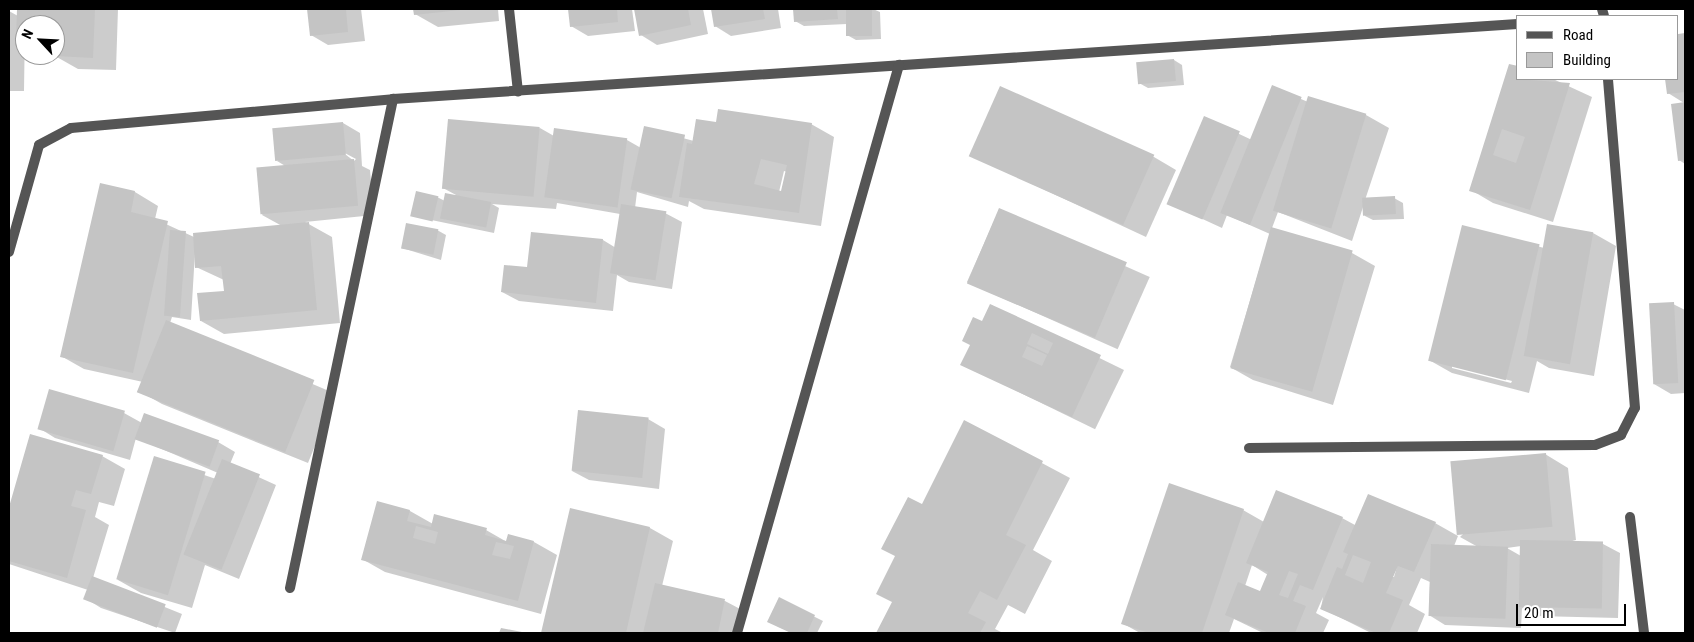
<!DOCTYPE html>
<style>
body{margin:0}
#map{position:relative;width:1694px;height:642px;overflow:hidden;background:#fff;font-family:"Roboto Condensed",sans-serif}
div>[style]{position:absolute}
.shadow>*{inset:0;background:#0003;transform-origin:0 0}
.building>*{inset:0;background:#c4c4c4;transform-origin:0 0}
.street>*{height:10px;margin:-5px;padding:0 5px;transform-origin:5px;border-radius:5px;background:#555}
span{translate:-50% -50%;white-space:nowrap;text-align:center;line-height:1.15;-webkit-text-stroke:4.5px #fff;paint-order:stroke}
.frame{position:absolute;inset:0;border:10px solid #000;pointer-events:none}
.legend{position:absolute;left:1516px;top:15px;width:162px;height:65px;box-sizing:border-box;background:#fff;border:1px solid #999;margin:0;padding:6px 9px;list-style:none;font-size:15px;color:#000}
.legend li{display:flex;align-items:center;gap:10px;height:25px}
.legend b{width:25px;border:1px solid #999}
.north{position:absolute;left:15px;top:15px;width:50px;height:50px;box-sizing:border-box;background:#fff;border:1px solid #999;border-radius:50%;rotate:295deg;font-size:14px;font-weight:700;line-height:20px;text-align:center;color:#000}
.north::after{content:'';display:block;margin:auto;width:18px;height:22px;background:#000;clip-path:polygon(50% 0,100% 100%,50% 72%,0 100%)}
.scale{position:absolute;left:1516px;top:604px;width:110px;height:22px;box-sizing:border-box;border:2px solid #000;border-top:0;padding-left:6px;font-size:15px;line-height:18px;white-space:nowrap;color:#000;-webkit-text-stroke:4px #fff;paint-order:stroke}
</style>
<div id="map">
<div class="shadow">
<i style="clip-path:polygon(18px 9px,118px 9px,116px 70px,78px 69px,55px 56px,55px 25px,25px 25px,24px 91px,9px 91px,9px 11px,18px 16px)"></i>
<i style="clip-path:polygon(308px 9px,361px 9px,365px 41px,328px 45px,311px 35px)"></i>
<i style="clip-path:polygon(415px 9px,498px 9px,499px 21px,438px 27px,415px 14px)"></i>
<i style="clip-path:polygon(569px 9px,632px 9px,635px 31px,588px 36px,571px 26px)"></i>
<i style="clip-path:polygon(635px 9px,703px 9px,708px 34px,657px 45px,641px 35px)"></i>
<i style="clip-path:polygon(712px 9px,778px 9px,781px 28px,731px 36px,715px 26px)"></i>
<i style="clip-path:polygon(795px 9px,873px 9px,880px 12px,881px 39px,856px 40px,847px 35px,847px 24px,804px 26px,795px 21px)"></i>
<i style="clip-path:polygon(1685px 34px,1685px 164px,1679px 160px,1684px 103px,1668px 93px,1666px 79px,1678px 79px,1678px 35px)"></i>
<i style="clip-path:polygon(1174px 60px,1182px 65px,1184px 85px,1148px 88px,1139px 83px)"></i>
<i style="clip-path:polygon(1518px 79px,1553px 79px,1592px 97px,1553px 222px,1493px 203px,1471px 190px)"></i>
<i style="clip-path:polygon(1273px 87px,1308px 102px,1309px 97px,1366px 115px,1389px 128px,1365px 200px,1394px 198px,1403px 203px,1404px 219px,1373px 220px,1365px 216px,1364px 204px,1352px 241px,1278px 212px,1272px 228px,1352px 253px,1375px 266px,1333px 405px,1253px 380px,1230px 367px,1270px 234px,1227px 215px,1222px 228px,1170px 204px,1205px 118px,1252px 140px)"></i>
<i style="clip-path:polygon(evenodd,343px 123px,360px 133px,362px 166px,370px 170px,374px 215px,305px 222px,332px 237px,340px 323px,224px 334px,201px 321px,225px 292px,224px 280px,196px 267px,195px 252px,191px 320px,172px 317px,170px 323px,336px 394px,308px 463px,162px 404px,139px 391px,143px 382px,84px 369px,61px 356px,101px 185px,135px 192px,158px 206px,155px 219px,194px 237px,282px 226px,262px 215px,287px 167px,277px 161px,343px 123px,341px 151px,356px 159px,354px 161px,341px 151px)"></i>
<i style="clip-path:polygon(evenodd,717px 123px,811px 124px,834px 137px,821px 226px,704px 209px,689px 201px,688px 207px,637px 192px,635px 208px,665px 213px,682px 222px,672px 289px,629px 282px,617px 275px,613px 311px,519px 301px,502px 292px,528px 268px,603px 240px,616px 248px,620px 214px,557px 203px,556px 209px,492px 204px,499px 208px,494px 233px,412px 216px,437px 197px,445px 201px,456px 195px,443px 188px,540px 128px,554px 136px,555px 129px,627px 140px,641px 148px,645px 128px,694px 141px,717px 123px,784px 171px,787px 172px,782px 193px,779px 192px,784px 171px)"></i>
<i style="clip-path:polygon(970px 155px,1154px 157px,1176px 170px,1146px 237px)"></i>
<i style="left:999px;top:210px;width:165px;height:79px;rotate:24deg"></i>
<i style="clip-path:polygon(evenodd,1463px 226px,1544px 248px,1593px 233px,1616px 246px,1594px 376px,1549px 368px,1537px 361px,1529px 393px,1452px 373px,1429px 360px,1463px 226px,1452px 366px,1512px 381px,1511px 383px,1452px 368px,1452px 366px)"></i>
<i style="clip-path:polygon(437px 230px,446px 235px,441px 260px,402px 248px)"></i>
<i style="clip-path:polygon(1673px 304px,1685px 310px,1685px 393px,1671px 394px,1654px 384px)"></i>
<i style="left:991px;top:305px;width:148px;height:66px;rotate:26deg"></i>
<i style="clip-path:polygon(124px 413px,142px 423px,218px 442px,235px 452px,230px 464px,276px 485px,239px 579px,205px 565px,192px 608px,141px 593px,118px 580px,154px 458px,216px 479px,218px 473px,136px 438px,130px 460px,55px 438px,39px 428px)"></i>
<i style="clip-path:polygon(648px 419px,665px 429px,659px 489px,589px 480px,572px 471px)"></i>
<i style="clip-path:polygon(965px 422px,1070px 478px,1033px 550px,1052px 561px,1025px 614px,1008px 605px,995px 629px,1003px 633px,878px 633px,893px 602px,923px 505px)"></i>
<i style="clip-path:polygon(31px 435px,102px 456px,125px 469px,114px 506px,99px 502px,95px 517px,109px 525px,93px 578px,182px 614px,175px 633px,101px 608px,85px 598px,88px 590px,9px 564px,9px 511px)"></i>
<i style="clip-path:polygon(evenodd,1545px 454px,1568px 468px,1576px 540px,1565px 543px,1603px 544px,1620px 553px,1618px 618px,1536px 616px,1522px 608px,1521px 628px,1445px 625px,1429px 615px,1430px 582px,1421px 578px,1409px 605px,1425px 614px,1417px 633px,1371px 633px,1321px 608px,1323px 597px,1316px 613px,1329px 620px,1323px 633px,1263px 633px,1234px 619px,1229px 633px,1140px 633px,1122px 623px,1243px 510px,1264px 522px,1342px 518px,1355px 525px,1435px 523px,1458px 536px,1454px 546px,1478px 547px,1460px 537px,1545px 454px,1521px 546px,1521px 556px,1507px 548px,1521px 546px,1545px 454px,1399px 560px,1394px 577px,1392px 577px,1399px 560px,1545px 454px,1252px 565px,1268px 575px,1261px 592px,1245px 586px,1252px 565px)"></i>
<i style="clip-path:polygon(378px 502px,410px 511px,433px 524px,486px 530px,507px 542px,509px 535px,534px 542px,557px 555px,541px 614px,385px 572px,362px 559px)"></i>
<i style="clip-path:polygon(571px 510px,650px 528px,673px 541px,662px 586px,725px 601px,742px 610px,736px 633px,543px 633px)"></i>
<i style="clip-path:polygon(779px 599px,823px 621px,817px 633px,792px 633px,777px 626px)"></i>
</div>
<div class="building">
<i style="clip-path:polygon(17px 9px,95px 9px,93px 58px,55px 56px,55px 25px,25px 25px,25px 41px,16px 41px)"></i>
<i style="clip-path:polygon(307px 9px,346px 9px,348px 32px,310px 36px)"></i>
<i style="clip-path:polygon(413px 9px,460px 9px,460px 10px,414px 15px)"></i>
<i style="clip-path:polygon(568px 9px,617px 9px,618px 22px,570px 27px)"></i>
<i style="clip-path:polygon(634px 9px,688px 9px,691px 25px,639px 36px)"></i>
<i style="clip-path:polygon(711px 9px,763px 9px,765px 19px,714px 27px)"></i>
<i style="clip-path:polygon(793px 9px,837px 9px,838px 19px,794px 22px)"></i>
<i style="left:846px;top:9px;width:26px;height:27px"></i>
<i style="clip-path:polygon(1685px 33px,1685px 92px,1667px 94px,1665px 79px,1678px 79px,1678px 34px)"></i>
<i style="left:1174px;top:59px;width:22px;height:38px;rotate:85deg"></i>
<i style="clip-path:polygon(evenodd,1509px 64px,1518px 66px,1518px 79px,1570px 83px,1530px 210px,1469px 191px,1509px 64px,1502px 129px,1525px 137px,1516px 163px,1493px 155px,1502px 129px)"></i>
<i style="left:1272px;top:85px;width:32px;height:138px;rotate:22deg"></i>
<i style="left:1000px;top:86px;width:169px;height:77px;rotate:24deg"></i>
<i style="left:1308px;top:96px;width:61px;height:120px;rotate:17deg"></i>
<i style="clip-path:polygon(1685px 102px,1685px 160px,1678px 161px,1671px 104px)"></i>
<i style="clip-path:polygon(evenodd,718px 109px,812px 123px,799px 213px,679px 197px,687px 143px,692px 144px,696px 119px,716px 122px,718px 109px,761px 159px,787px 165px,781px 191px,754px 184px,761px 159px)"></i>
<i style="left:1204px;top:116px;width:39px;height:96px;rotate:23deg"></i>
<i style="left:448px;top:119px;width:92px;height:70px;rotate:5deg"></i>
<i style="left:343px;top:122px;width:33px;height:71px;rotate:85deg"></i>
<i style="left:644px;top:126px;width:42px;height:65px;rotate:12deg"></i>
<i style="left:554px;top:128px;width:74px;height:70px;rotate:8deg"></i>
<i style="left:354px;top:159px;width:47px;height:98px;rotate:85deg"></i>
<i style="clip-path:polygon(100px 183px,135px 191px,131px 212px,168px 221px,133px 373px,60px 357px)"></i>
<i style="left:416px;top:191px;width:23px;height:26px;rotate:13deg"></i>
<i style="left:445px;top:193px;width:47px;height:26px;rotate:11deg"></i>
<i style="left:1395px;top:196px;width:18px;height:33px;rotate:87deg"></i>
<i style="left:621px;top:204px;width:46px;height:70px;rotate:9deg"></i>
<i style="left:999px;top:208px;width:139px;height:82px;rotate:23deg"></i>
<i style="clip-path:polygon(309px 222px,317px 310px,200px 321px,197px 293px,224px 291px,221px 266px,195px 268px,193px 233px)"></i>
<i style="left:406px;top:223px;width:33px;height:26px;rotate:11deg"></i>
<i style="left:1547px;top:224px;width:47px;height:134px;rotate:10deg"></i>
<i style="left:1462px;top:225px;width:80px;height:140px;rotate:14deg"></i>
<i style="left:1271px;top:227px;width:85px;height:147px;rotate:16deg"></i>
<i style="left:170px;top:230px;width:16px;height:86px;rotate:4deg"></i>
<i style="clip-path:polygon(531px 232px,603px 239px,596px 303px,501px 292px,504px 265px,527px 267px)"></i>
<i style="left:1674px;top:302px;width:81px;height:25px;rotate:87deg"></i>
<i style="clip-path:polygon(evenodd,990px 304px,1101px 355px,1072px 417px,960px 365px,970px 345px,962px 341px,973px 317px,982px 321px,990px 304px,1032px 333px,1053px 343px,1048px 354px,1027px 344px,1032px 333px,990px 304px,1027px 346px,1047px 355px,1042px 366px,1022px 357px,1027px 346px)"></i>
<i style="left:166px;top:320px;width:160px;height:78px;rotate:22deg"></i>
<i style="left:49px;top:389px;width:79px;height:42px;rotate:16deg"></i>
<i style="left:578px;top:410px;width:71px;height:61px;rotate:6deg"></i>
<i style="left:144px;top:413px;width:80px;height:28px;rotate:20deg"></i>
<i style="clip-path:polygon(964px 420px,1043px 461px,1006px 535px,1026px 545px,997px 600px,980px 591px,968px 613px,986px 622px,980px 633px,876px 633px,892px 602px,876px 594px,895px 556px,881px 549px,908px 497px,922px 504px)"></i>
<i style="clip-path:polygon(30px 434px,103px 455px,91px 494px,76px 490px,71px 506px,86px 510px,67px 578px,9px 561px,9px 507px)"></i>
<i style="left:1546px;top:453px;width:74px;height:96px;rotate:85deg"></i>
<i style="left:154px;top:456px;width:54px;height:129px;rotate:17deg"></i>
<i style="left:222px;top:459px;width:41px;height:103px;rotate:22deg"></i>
<i style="clip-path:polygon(1169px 483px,1244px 509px,1202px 633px,1149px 633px,1121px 624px)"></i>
<i style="clip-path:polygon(evenodd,1276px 490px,1343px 517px,1313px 590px,1300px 585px,1293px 601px,1306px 606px,1295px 633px,1269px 633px,1225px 615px,1238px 582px,1260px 591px,1268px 572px,1246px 563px,1276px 490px,1289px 571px,1298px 574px,1288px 598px,1279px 595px,1289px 571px)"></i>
<i style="clip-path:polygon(evenodd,1368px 494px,1436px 522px,1414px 572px,1398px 566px,1386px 593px,1403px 600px,1389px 633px,1376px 633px,1320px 609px,1337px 567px,1342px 569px,1348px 554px,1343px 552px,1368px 494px,1353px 555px,1371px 562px,1363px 583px,1345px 575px,1353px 555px)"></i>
<i style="clip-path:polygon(evenodd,377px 501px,410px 510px,407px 521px,431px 527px,434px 514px,487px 528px,485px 535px,506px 541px,508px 534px,534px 541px,518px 601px,361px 560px,377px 501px,416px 526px,438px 532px,435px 544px,413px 538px,416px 526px,377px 501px,496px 542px,514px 546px,510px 559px,492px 555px,496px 542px)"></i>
<i style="clip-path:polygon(570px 508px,650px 527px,626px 633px,541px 633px)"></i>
<i style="left:1520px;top:540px;width:83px;height:67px;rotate:1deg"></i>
<i style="left:1431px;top:544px;width:77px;height:72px;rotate:2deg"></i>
<i style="left:92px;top:576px;width:79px;height:25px;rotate:21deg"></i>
<i style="clip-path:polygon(655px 583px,725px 599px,718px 633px,643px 633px)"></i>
<i style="clip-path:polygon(779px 597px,815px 615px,807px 633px,791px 633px,767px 622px)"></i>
<i style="clip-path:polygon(501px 628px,522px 632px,522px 633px,499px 633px)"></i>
</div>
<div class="street">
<i style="left:509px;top:9px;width:83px;rotate:83.8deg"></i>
<i style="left:1602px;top:9px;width:7px;rotate:74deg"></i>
<i style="left:9px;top:252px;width:111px;rotate:-74.3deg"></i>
<i style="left:39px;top:145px;width:36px;rotate:-28deg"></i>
<i style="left:71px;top:128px;width:323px;rotate:-5.1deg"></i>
<i style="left:393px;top:99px;width:1127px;rotate:-3.81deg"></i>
<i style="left:1249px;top:448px;width:346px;rotate:-0.5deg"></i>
<i style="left:1595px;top:445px;width:28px;rotate:-21deg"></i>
<i style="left:1621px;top:435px;width:30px;rotate:-63deg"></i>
<i style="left:1635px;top:408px;width:330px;rotate:-94.7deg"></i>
<i style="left:1630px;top:517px;width:117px;rotate:83.1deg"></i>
<i style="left:290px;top:588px;width:500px;rotate:-78.1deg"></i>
<i style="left:737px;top:633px;width:591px;rotate:-74.08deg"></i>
</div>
<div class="frame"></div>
<ul class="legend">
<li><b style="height:6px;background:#555"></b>Road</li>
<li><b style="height:14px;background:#c4c4c4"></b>Building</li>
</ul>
<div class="north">N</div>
<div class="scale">20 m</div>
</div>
